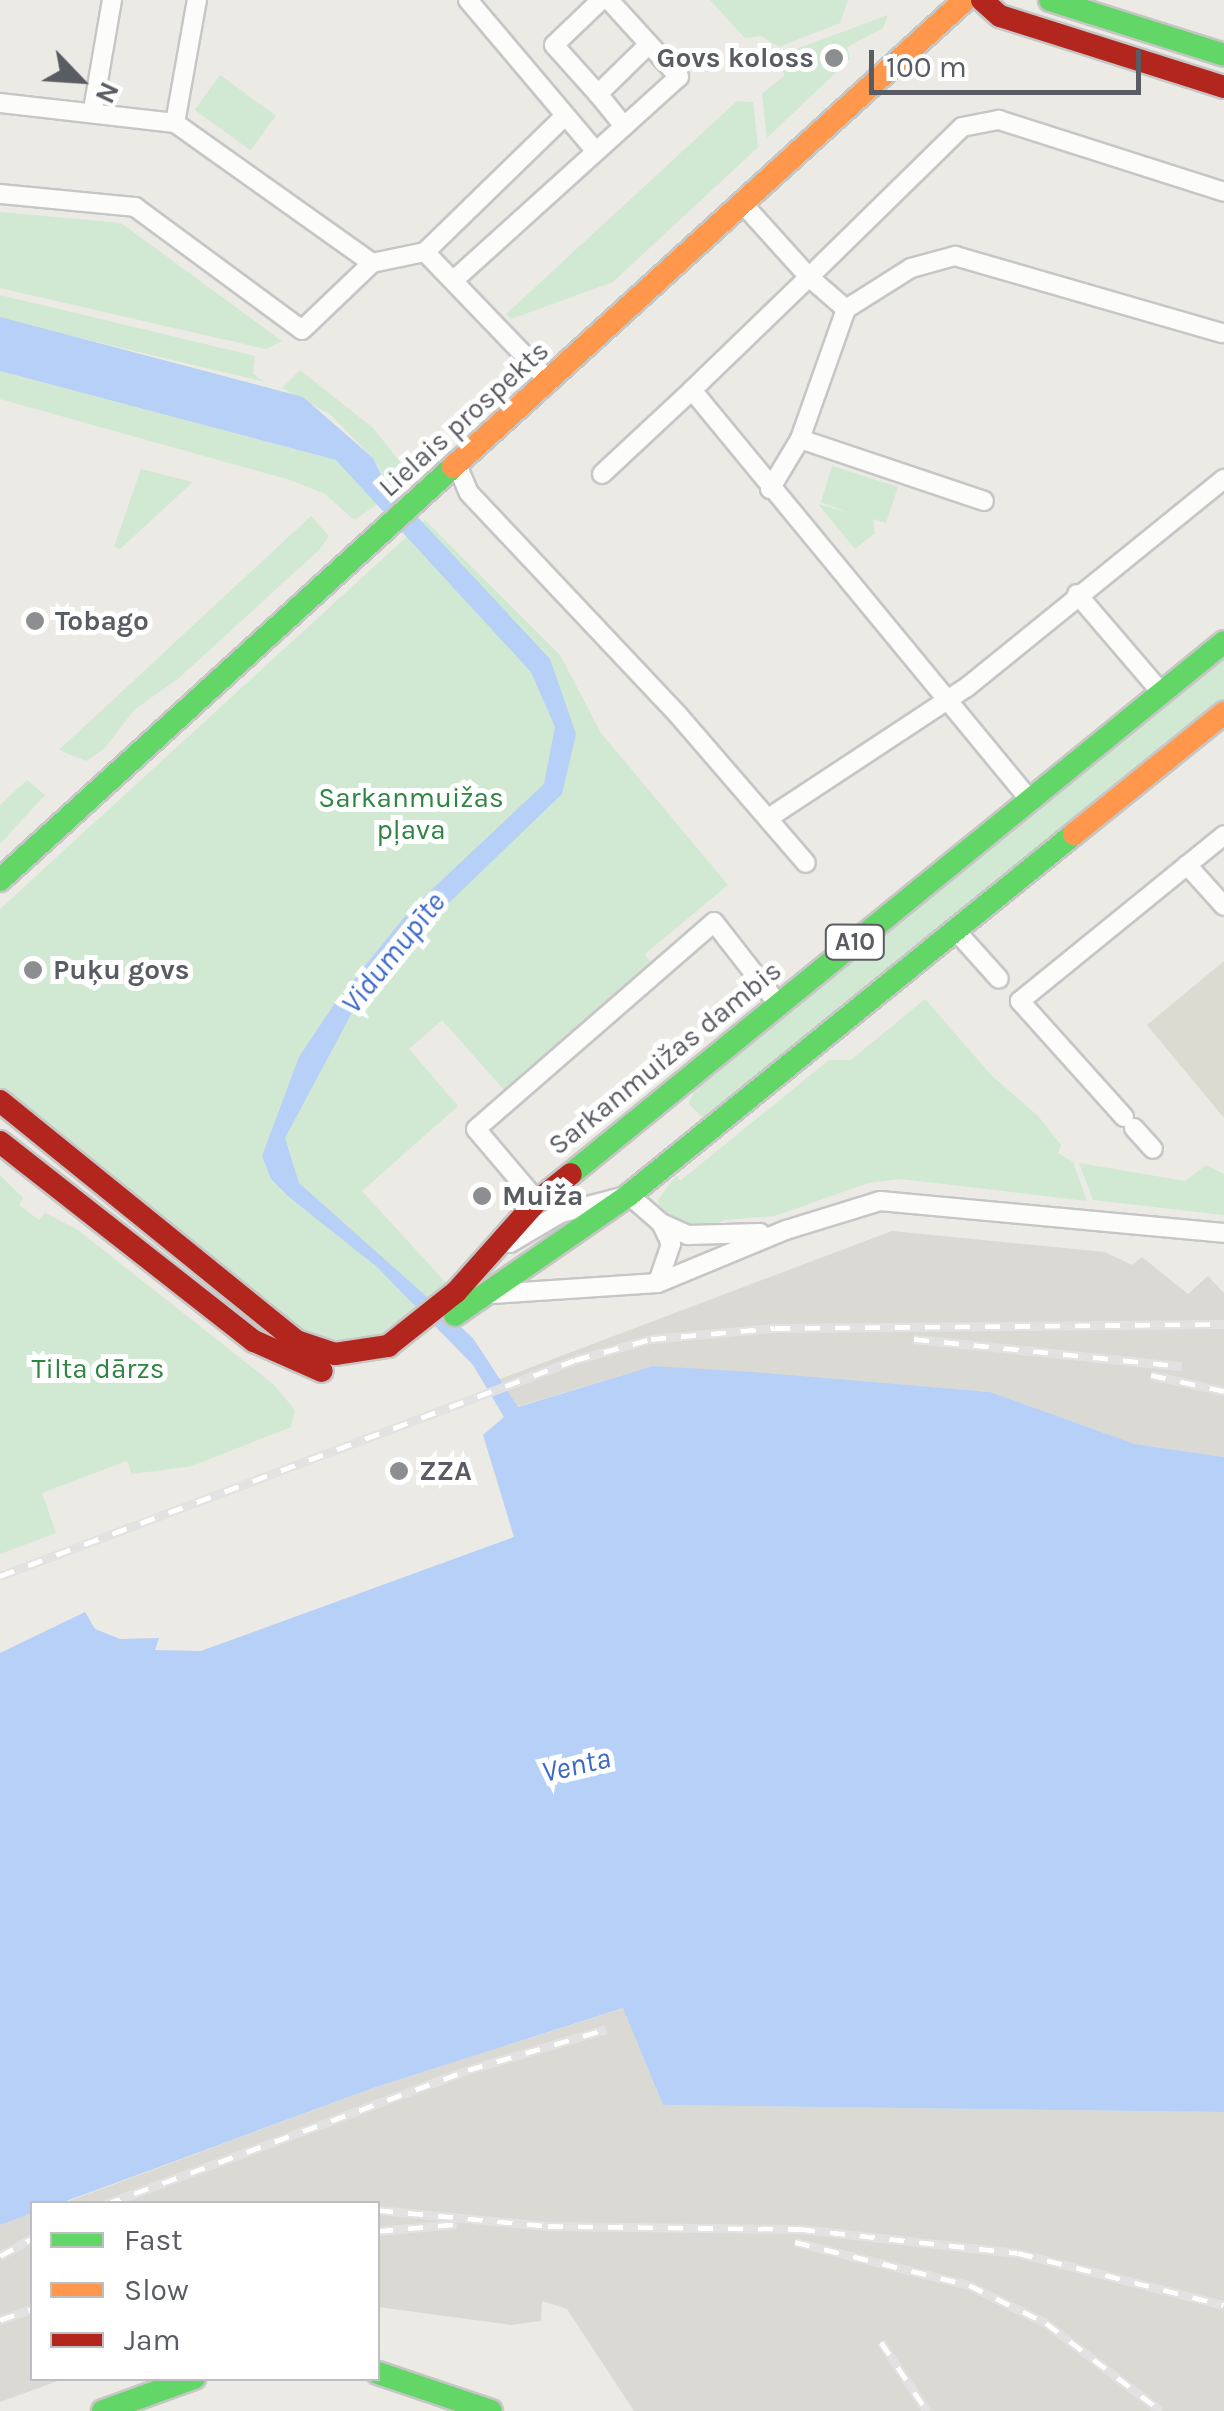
<!DOCTYPE html>
<meta charset="utf-8">
<style>
body{margin:0}
#map{position:relative;width:1224px;height:2411px;overflow:hidden;background:#ebeae4;font-family:Karla,sans-serif}
div>[style]{position:absolute}
.industrial>*{inset:0;background:#dbd9d4}
.education>*{inset:0;background:#dcdbd2}
.green>*{inset:0;background:#d1e8d2;transform-origin:0 0}
.water>*{inset:0;background:#b6d0f7}
.roads{filter:drop-shadow(2px 0 #c7c6c6) drop-shadow(-2px 0 #c7c6c6) drop-shadow(0 2px #c7c6c6) drop-shadow(0 -2px #c7c6c6)}
.street>*{height:18px;margin:-9px;padding:0 9px;transform-origin:9px;border-radius:9px;background:#fcfcfb}
.fast>*{height:22px;margin:-11px;padding:0 11px;transform-origin:11px;border-radius:11px;background:#63d668}
.slow>*{height:22px;margin:-11px;padding:0 11px;transform-origin:11px;border-radius:11px;background:#ff974d}
.jam>*{height:22px;margin:-11px;padding:0 11px;transform-origin:11px;border-radius:11px;background:#b3261e}
.rail>*{height:9px;margin-top:-4.5px;transform-origin:0;background:repeating-linear-gradient(90deg,#fff 0 15px,#e2e2e2 0 30px);box-sizing:border-box;border-block:2px solid #e2e2e2}
.dots>*{width:28px;height:28px;translate:-50% -50%;box-sizing:border-box;border:5px solid #fff;border-radius:50%}
span{translate:-50% -50%;white-space:nowrap;text-align:center;line-height:1.15;-webkit-text-stroke:10px #fff;paint-order:stroke}
.shield-label span{padding:2px 8px;background:#fff;border:2px solid;border-radius:8px;-webkit-text-stroke-width:0}
.shield-label{font-size:25px;color:#5a5c63;font-weight:700}
.poi-label{font-size:28px;color:#5a5c63;font-weight:700}
.right{translate:-100% -50%;text-align:right}
.left{translate:0 -50%;text-align:left}
.street-label{font-size:28px;color:#5a5c63}
.park-label{font-size:28px;color:#2f8542}
.water-label{font-size:30px;color:#3c68c9;font-style:italic}
.legend{position:absolute;left:30px;top:2201px;width:350px;height:180px;box-sizing:border-box;background:#fff;border:2px solid #bdbec1;margin:0;padding:12px 18px;list-style:none;font-size:30px;color:#5a5c63}
.legend li{display:flex;align-items:center;gap:20px;height:50px}
.legend b{width:50px;border:2px solid #bdbec1}
.north{position:absolute;left:30px;top:30px;width:100px;height:100px;-webkit-text-stroke:8px #fff;paint-order:stroke;rotate:115deg;font-size:28px;font-weight:700;line-height:40px;text-align:center;color:#5a5c63}
.north::after{content:'';display:block;margin:auto;width:35px;height:45px;background:#5a5c63;clip-path:polygon(50% 0,100% 100%,50% 72%,0 100%)}
.scale{position:absolute;left:869px;top:50px;width:272px;height:45px;box-sizing:border-box;border:5px solid #5a5c63;border-top:0;padding-left:12px;font-size:30px;line-height:35px;white-space:nowrap;color:#5a5c63;-webkit-text-stroke:8px #fff;paint-order:stroke}
</style>
<div id="map">
<div class="industrial">
<i style="clip-path:polygon(892px 1231px,1105px 1252px,1132px 1265px,1142px 1257px,1188px 1294px,1208px 1276px,1224px 1293px,1224px 1457px,1135px 1444px,990px 1392px,653px 1366px,516px 1407px,495px 1381px)"></i>
<i style="clip-path:polygon(624px 2008px,663px 2105px,1224px 2112px,1224px 2411px,634px 2411px,567px 2309px,542px 2301px,541px 2321px,511px 2325px,378px 2307px,378px 2204px,61px 2204px,373px 2088px)"></i>
<i style="clip-path:polygon(32px 2213px,32px 2378px,63px 2379px,0 2402px,0 2225px)"></i>
</div>
<div class="education">
<i style="clip-path:polygon(1224px 961px,1224px 1118px,1147px 1025px)"></i>
</div>
<div class="green">
<i style="clip-path:polygon(710px 0,848px 0,840px 23px,779px 47px,761px 36px,745px 38px)"></i>
<i style="clip-path:polygon(888px 15px,883px 28px,847px 47px,850px 59px,767px 138px,762px 94px,784px 76px,783px 54px)"></i>
<i style="left:220px;top:75px;width:69px;height:43px;rotate:36deg"></i>
<i style="clip-path:polygon(737px 101px,753px 102px,758px 147px,613px 282px,511px 319px,506px 314px)"></i>
<i style="clip-path:polygon(0 212px,121px 223px,282px 341px,266px 349px,0 288px)"></i>
<i style="clip-path:polygon(0 295px,255px 356px,253px 374px,265px 382px,0 319px)"></i>
<i style="clip-path:polygon(300px 370px,373px 428px,409px 473px,391px 489px,373px 458px,330px 414px,282px 388px)"></i>
<i style="clip-path:polygon(0 371px,336px 460px,379px 503px,354px 520px,325px 494px,290px 480px,0 399px)"></i>
<i style="clip-path:polygon(832px 466px,898px 487px,886px 523px,873px 519px,875px 533px,855px 549px,818px 504px,850px 513px,821px 502px)"></i>
<i style="clip-path:polygon(141px 469px,193px 482px,120px 549px,114px 547px)"></i>
<i style="clip-path:polygon(311px 516px,329px 536px,320px 549px,179px 678px,134px 710px,105px 748px,86px 761px,59px 750px)"></i>
<i style="clip-path:polygon(425px 520px,560px 655px,601px 733px,728px 885px,645px 954px,654px 968px,506px 1092px,442px 1020px,409px 1049px,458px 1106px,362px 1191px,447px 1284px,375px 1338px,350px 1343px,301px 1331px,0 1089px,0 909px)"></i>
<i style="clip-path:polygon(1224px 653px,1224px 701px,705px 1120px,689px 1104px,695px 1089px)"></i>
<i style="clip-path:polygon(27px 780px,45px 795px,0 844px,0 805px)"></i>
<i style="clip-path:polygon(925px 999px,991px 1075px,1038px 1116px,1061px 1145px,1058px 1153px,1073px 1162px,1087px 1201px,901px 1179px,868px 1183px,775px 1216px,724px 1220px,716px 1224px,721px 1228px,687px 1226px,660px 1211px,658px 1200px,676px 1176px,680px 1181px,829px 1060px,851px 1060px)"></i>
<i style="clip-path:polygon(1079px 1163px,1185px 1181px,1206px 1165px,1224px 1174px,1224px 1215px,1093px 1200px)"></i>
<i style="clip-path:polygon(0 1175px,23px 1198px,19px 1205px,39px 1220px,45px 1213px,78px 1230px,273px 1384px,295px 1410px,291px 1427px,192px 1466px,132px 1474px,127px 1461px,42px 1493px,56px 1533px,0 1554px)"></i>
</div>
<div class="water">
<i style="clip-path:polygon(0 317px,303px 397px,373px 458px,385px 482px,550px 659px,576px 734px,562px 794px,370px 979px,285px 1138px,299px 1183px,473px 1338px,518px 1407px,653px 1366px,753px 1372px,990px 1392px,1135px 1444px,1224px 1457px,1224px 2112px,663px 2105px,623px 2008px,373px 2088px,61px 2203px,32px 2204px,32px 2213px,0 2225px,0 1653px,85px 1612px,95px 1629px,120px 1639px,159px 1638px,155px 1650px,201px 1651px,514px 1537px,483px 1435px,504px 1417px,473px 1365px,377px 1267px,289px 1197px,271px 1179px,262px 1156px,299px 1057px,335px 1003px,410px 910px,544px 784px,555px 727px,531px 672px,336px 460px,0 371px)"></i>
</div>
<div class="roads">
<div class="street">
<i style="left:468px;top:0;width:195px;rotate:49.8deg"></i>
<i style="left:601px;top:0;width:65px;rotate:136.2deg"></i>
<i style="left:554px;top:45px;width:66px;rotate:48.1deg"></i>
<i style="left:598px;top:94px;width:71px;rotate:-44.4deg"></i>
<i style="left:598px;top:94px;width:40px;rotate:51deg"></i>
<i style="left:0;top:103px;width:176px;rotate:6.5deg"></i>
<i style="left:175px;top:123px;width:242px;rotate:35.4deg"></i>
<i style="left:93px;top:110px;width:112px;rotate:-80.2deg"></i>
<i style="left:175px;top:123px;width:125px;rotate:-79.9deg"></i>
<i style="left:0;top:194px;width:136px;rotate:5.5deg"></i>
<i style="left:135px;top:207px;width:207px;rotate:36.4deg"></i>
<i style="left:302px;top:330px;width:97px;rotate:-43.7deg"></i>
<i style="left:372px;top:263px;width:54px;rotate:-11.7deg"></i>
<i style="left:425px;top:252px;width:195px;rotate:-44.2deg"></i>
<i style="left:743px;top:204px;width:98px;rotate:47.9deg"></i>
<i style="left:809px;top:277px;width:214px;rotate:-44.4deg"></i>
<i style="left:962px;top:127px;width:38px;rotate:-11deg"></i>
<i style="left:999px;top:120px;width:236px;rotate:17.7deg"></i>
<i style="left:425px;top:252px;width:180px;rotate:46.1deg"></i>
<i style="left:454px;top:280px;width:303px;rotate:-42.1deg"></i>
<i style="left:679px;top:77px;width:104px;rotate:-132.3deg"></i>
<i style="left:800px;top:439px;width:194px;rotate:18.6deg"></i>
<i style="left:457px;top:465px;width:30px;rotate:67deg"></i>
<i style="left:469px;top:493px;width:306px;rotate:46.7deg"></i>
<i style="left:679px;top:716px;width:194px;rotate:49.2deg"></i>
<i style="left:602px;top:474px;width:123px;rotate:-43deg"></i>
<i style="left:770px;top:489px;width:58px;rotate:-59deg"></i>
<i style="left:800px;top:439px;width:138px;rotate:-70.5deg"></i>
<i style="left:1077px;top:594px;width:129px;rotate:49.4deg"></i>
<i style="left:1029px;top:799px;width:530px;rotate:-129.49deg"></i>
<i style="left:692px;top:390px;width:163px;rotate:-44deg"></i>
<i style="left:809px;top:277px;width:49px;rotate:40.9deg"></i>
<i style="left:846px;top:309px;width:77px;rotate:-32.2deg"></i>
<i style="left:911px;top:268px;width:46px;rotate:-15.3deg"></i>
<i style="left:955px;top:256px;width:278px;rotate:16.1deg"></i>
<i style="left:770px;top:817px;width:236px;rotate:-33.4deg"></i>
<i style="left:967px;top:687px;width:331px;rotate:-39deg"></i>
<i style="left:1187px;top:865px;width:55px;rotate:47.9deg"></i>
<i style="left:956px;top:931px;width:64px;rotate:48.1deg"></i>
<i style="left:1124px;top:1117px;width:156px;rotate:-131.9deg"></i>
<i style="left:1020px;top:1001px;width:263px;rotate:-39.1deg"></i>
<i style="left:1134px;top:1128px;width:28px;rotate:48deg"></i>
<i style="left:537px;top:1201px;width:94px;rotate:-130.3deg"></i>
<i style="left:476px;top:1129px;width:315px;rotate:-41deg"></i>
<i style="left:714px;top:922px;width:104px;rotate:52deg"></i>
<i style="left:510px;top:1243px;width:59px;rotate:-30.5deg"></i>
<i style="left:561px;top:1213px;width:70px;rotate:-14.8deg"></i>
<i style="left:629px;top:1195px;width:43px;rotate:41.2deg"></i>
<i style="left:661px;top:1223px;width:30px;rotate:24deg"></i>
<i style="left:688px;top:1235px;width:72px;rotate:-1.6deg"></i>
<i style="left:658px;top:1282px;width:40px;rotate:-71.1deg"></i>
<i style="left:671px;top:1244px;width:23px;rotate:-115deg"></i>
<i style="left:492px;top:1294px;width:166px;rotate:-3.8deg"></i>
<i style="left:658px;top:1283px;width:139px;rotate:-22.5deg"></i>
<i style="left:786px;top:1230px;width:98px;rotate:-17.1deg"></i>
<i style="left:880px;top:1201px;width:345px;rotate:5.3deg"></i>
</div>
<div class="fast">
<i style="left:1050px;top:0;width:182px;rotate:17.5deg"></i>
<i style="left:0;top:880px;width:613px;rotate:-42.36deg"></i>
<i style="left:571px;top:1174px;width:842px;rotate:-39.17deg"></i>
<i style="left:455px;top:1315px;width:211px;rotate:-34.6deg"></i>
<i style="left:629px;top:1195px;width:573px;rotate:-39.05deg"></i>
<i style="left:378px;top:2373px;width:119px;rotate:18.6deg"></i>
<i style="left:103px;top:2411px;width:97px;rotate:-19.9deg"></i>
</div>
<div class="slow">
<i style="left:453px;top:467px;width:693px;rotate:-42.37deg"></i>
<i style="left:1074px;top:834px;width:193px;rotate:-38.9deg"></i>
</div>
<div class="jam">
<i style="left:982px;top:0;width:24px;rotate:42deg"></i>
<i style="left:1000px;top:16px;width:235px;rotate:17.6deg"></i>
<i style="left:0;top:1101px;width:381px;rotate:39deg"></i>
<i style="left:296px;top:1341px;width:41px;rotate:18.4deg"></i>
<i style="left:335px;top:1354px;width:54px;rotate:-8.6deg"></i>
<i style="left:388px;top:1346px;width:87px;rotate:-38.5deg"></i>
<i style="left:456px;top:1292px;width:122px;rotate:-48.3deg"></i>
<i style="left:537px;top:1201px;width:43px;rotate:-38.5deg"></i>
<i style="left:0;top:1142px;width:323px;rotate:38.1deg"></i>
<i style="left:254px;top:1341px;width:74px;rotate:23.8deg"></i>
</div>
</div>
<div class="rail">
<i style="left:914px;top:1339px;width:269px;rotate:5.8deg"></i>
<i style="left:1151px;top:1375px;width:75px;rotate:12.4deg"></i>
<i style="left:0;top:1576px;width:614px;rotate:-20.59deg"></i>
<i style="left:575px;top:1360px;width:79px;rotate:-15.4deg"></i>
<i style="left:651px;top:1339px;width:124px;rotate:-5.1deg"></i>
<i style="left:775px;top:1328px;width:449px;rotate:-0.5deg"></i>
<i style="left:106px;top:2204px;width:386px;rotate:-20.3deg"></i>
<i style="left:468px;top:2070px;width:144px;rotate:-16.5deg"></i>
<i style="left:378px;top:2210px;width:171px;rotate:5.4deg"></i>
<i style="left:548px;top:2226px;width:252px;rotate:0.7deg"></i>
<i style="left:800px;top:2229px;width:219px;rotate:6.3deg"></i>
<i style="left:1018px;top:2253px;width:212px;rotate:14.2deg"></i>
<i style="left:378px;top:2231px;width:79px;rotate:-5.1deg"></i>
<i style="left:795px;top:2242px;width:179px;rotate:13.9deg"></i>
<i style="left:969px;top:2285px;width:86px;rotate:26.3deg"></i>
<i style="left:1046px;top:2323px;width:145px;rotate:37.4deg"></i>
<i style="left:0;top:2256px;width:37px;rotate:-29deg"></i>
<i style="left:0;top:2320px;width:34px;rotate:-19deg"></i>
<i style="left:881px;top:2342px;width:83px;rotate:56.3deg"></i>
</div>
<div class="dots">
<i style="left:834px;top:58px;background:#8d8e90"></i>
<i style="left:35px;top:621px;background:#8d8e90"></i>
<i style="left:33px;top:970px;background:#8d8e90"></i>
<i style="left:482px;top:1196px;background:#8d8e90"></i>
<i style="left:399px;top:1471px;background:#8d8e90"></i>
</div>
<div class="shield-label">
<span style="left:855px;top:942px">A10</span>
</div>
<div class="poi-label">
<span class="right" style="left:814px;top:58px">Govs koloss</span>
<span class="left" style="left:55px;top:621px">Tobago</span>
<span class="left" style="left:53px;top:970px">Puķu govs</span>
<span class="left" style="left:502px;top:1196px">Muiža</span>
<span class="left" style="left:419px;top:1471px">ZZA</span>
</div>
<div class="street-label">
<span style="left:464px;top:419px;rotate:-42deg">Lielais prospekts</span>
<span style="left:665px;top:1058px;rotate:-39deg">Sarkanmuižas dambis</span>
</div>
<div class="park-label">
<span style="left:411px;top:814px">Sarkanmuižas<br>pļava</span>
<span style="left:98px;top:1369px">Tilta dārzs</span>
</div>
<div class="water-label">
<span style="left:393px;top:953px;rotate:-51deg">Vidumupīte</span>
<span style="left:576px;top:1765px;rotate:-13deg">Venta</span>
</div>
<ul class="legend">
<li><b style="height:12px;background:#63d668"></b>Fast</li>
<li><b style="height:12px;background:#ff974d"></b>Slow</li>
<li><b style="height:12px;background:#b3261e"></b>Jam</li>
</ul>
<div class="north">N</div>
<div class="scale">100 m</div>
</div>
